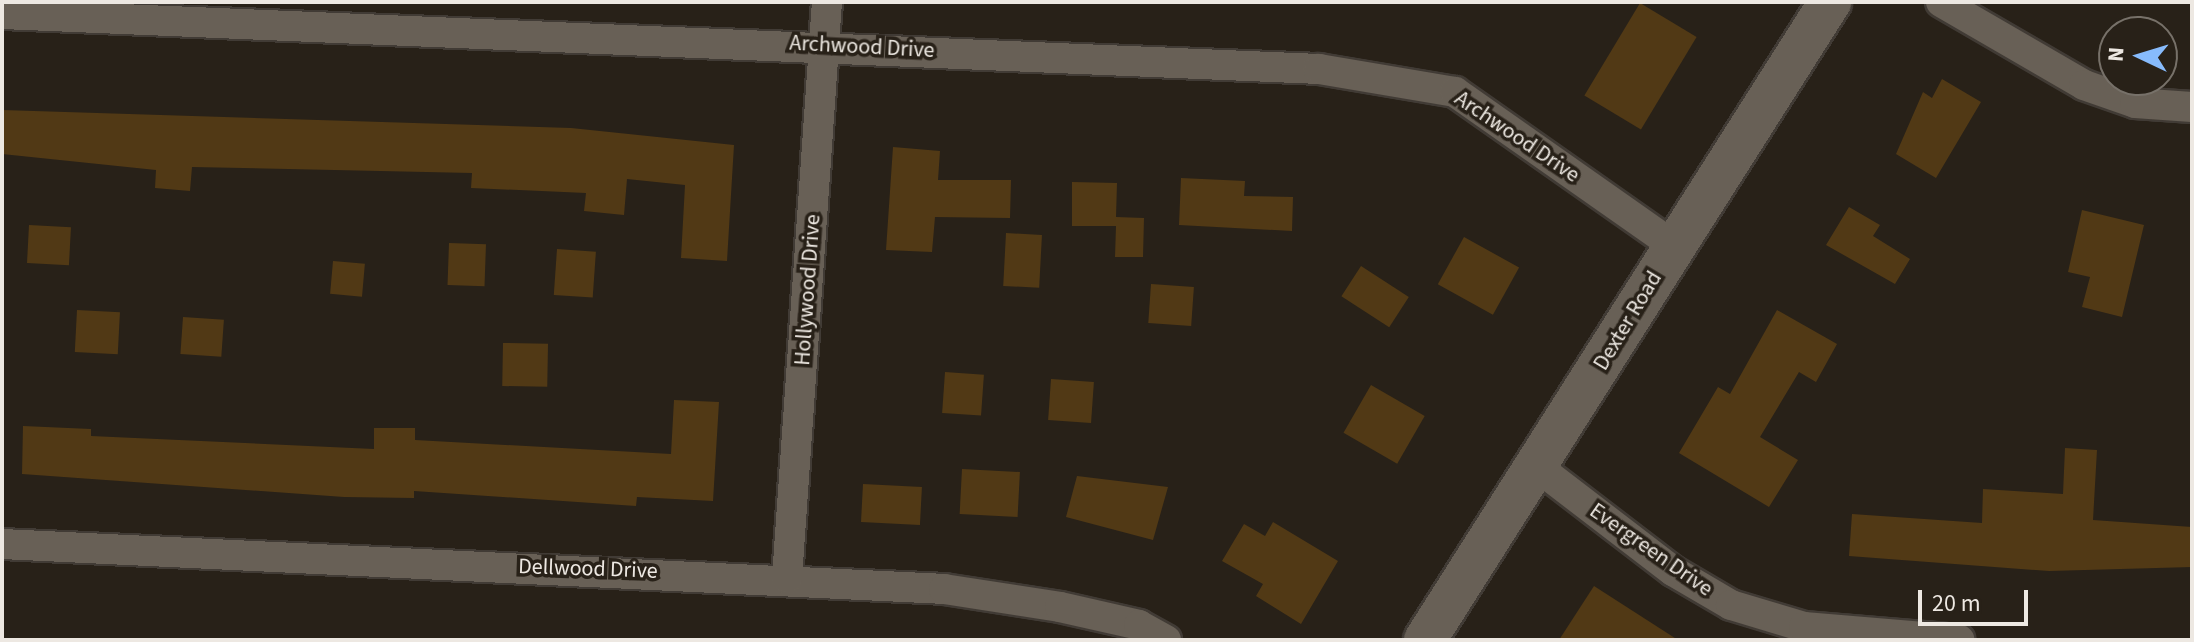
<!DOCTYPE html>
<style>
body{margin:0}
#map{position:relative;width:2194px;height:642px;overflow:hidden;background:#282118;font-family:"Source Sans 3",sans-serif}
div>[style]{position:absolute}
.building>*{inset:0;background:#513915;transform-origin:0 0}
.roads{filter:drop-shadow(2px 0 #413b35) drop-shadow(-2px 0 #413b35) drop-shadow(0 2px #413b35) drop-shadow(0 -2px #413b35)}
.minor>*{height:30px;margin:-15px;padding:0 15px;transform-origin:15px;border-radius:15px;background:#686056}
.secondary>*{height:42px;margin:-21px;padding:0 21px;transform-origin:21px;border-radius:21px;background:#686056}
span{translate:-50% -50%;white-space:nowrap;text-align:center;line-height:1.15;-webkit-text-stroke:7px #282118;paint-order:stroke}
.street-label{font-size:22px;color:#ede8e2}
.frame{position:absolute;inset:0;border:4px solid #ede8e2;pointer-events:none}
.north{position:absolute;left:2098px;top:16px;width:80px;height:80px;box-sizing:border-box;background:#282118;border:2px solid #777169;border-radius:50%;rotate:274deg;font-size:22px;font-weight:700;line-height:32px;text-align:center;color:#ede8e2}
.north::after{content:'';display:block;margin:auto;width:28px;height:36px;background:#87bbfc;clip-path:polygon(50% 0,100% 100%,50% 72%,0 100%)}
.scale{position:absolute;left:1918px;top:590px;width:110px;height:36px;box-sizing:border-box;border:4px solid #ede8e2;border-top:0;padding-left:10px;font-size:24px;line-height:28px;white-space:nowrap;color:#ede8e2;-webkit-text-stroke:6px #282118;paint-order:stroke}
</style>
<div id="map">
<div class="building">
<i style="left:1640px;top:3px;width:66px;height:108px;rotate:31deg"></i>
<i style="clip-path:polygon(1942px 79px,1981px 102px,1936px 178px,1896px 154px,1923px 92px,1932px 98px)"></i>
<i style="clip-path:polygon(2px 110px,571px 128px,734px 145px,727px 261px,681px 258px,685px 185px,627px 179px,624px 215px,584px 211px,586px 193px,471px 188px,472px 173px,192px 167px,190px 191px,155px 188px,156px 170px,2px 154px)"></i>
<i style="clip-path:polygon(893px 147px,940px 151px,938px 180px,1011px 180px,1010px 218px,935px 217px,932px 252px,886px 250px)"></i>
<i style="clip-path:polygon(1181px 178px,1245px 181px,1244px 196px,1293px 197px,1292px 231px,1179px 225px)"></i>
<i style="clip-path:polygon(1072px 182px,1117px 183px,1116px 217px,1144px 218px,1143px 257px,1115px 257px,1116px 226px,1072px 226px)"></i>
<i style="clip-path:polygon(1849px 207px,1880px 225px,1873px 236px,1910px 259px,1895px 284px,1826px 245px)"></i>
<i style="clip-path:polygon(2082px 210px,2144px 225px,2122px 317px,2082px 307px,2090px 277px,2068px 272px)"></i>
<i style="left:29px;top:225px;width:42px;height:38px;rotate:3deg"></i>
<i style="left:1006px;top:233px;width:36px;height:53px;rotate:3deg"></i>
<i style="left:1464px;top:237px;width:63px;height:54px;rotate:29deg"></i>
<i style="left:449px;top:243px;width:37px;height:42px;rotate:2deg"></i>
<i style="left:557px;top:249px;width:39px;height:46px;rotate:4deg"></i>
<i style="left:333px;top:261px;width:32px;height:33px;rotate:5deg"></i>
<i style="left:1361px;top:266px;width:57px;height:36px;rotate:33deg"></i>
<i style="left:1151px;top:284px;width:43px;height:39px;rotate:4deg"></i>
<i style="left:77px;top:310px;width:43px;height:42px;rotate:3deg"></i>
<i style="clip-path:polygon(1777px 310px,1837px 344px,1816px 382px,1799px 372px,1760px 437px,1798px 460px,1769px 507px,1679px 453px,1718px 387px,1730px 394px)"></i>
<i style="left:183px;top:317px;width:41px;height:37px;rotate:4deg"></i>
<i style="left:503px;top:343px;width:45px;height:43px;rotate:1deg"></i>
<i style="left:945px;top:372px;width:39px;height:41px;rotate:4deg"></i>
<i style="left:1051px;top:379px;width:43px;height:41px;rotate:4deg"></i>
<i style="left:1371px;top:385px;width:62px;height:55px;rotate:30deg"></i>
<i style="clip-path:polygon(674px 400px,719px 402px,713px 501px,637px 497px,636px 506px,414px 491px,414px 498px,344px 497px,22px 474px,23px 426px,91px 429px,91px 436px,374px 449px,374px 428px,415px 428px,415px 440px,671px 454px)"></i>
<i style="clip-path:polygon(2065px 448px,2097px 450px,2093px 520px,2192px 527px,2192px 567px,2049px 571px,1849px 556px,1852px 514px,1982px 523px,1983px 489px,2063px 494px)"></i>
<i style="left:962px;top:469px;width:58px;height:45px;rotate:3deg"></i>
<i style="clip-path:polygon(1077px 476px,1168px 487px,1153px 540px,1066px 517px)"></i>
<i style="left:863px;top:484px;width:59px;height:38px;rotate:3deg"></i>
<i style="clip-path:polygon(1273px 522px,1338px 561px,1301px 624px,1256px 596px,1263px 584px,1222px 561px,1244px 524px,1265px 536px)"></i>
<i style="clip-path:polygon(1594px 586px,1678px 640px,1559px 640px)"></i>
</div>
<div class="roads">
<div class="minor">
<i style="left:1941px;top:2px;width:165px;rotate:30.1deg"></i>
<i style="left:2084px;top:85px;width:54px;rotate:19.4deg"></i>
<i style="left:2135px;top:103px;width:57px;rotate:4deg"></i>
<i style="left:2px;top:14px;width:1318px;rotate:2.39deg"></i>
<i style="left:1319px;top:69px;width:138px;rotate:9.6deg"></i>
<i style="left:1455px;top:92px;width:266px;rotate:35.1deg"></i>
<i style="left:1540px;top:469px;width:168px;rotate:37.5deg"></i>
<i style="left:1673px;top:571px;width:67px;rotate:30.4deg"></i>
<i style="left:1731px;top:605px;width:76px;rotate:16.8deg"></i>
<i style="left:1804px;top:627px;width:156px;rotate:4.8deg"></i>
<i style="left:2px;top:544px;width:943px;rotate:2.73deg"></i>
<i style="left:944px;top:589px;width:117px;rotate:8.8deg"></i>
<i style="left:1060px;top:607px;width:81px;rotate:12.8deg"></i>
<i style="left:1139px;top:625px;width:31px;rotate:29deg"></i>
<i style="left:787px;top:578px;width:577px;rotate:-86.03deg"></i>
</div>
<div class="secondary">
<i style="left:1425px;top:640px;width:756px;rotate:-57.59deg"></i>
</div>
</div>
<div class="street-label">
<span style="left:862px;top:47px;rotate:3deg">Archwood Drive</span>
<span style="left:1517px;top:137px;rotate:34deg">Archwood Drive</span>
<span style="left:808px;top:290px;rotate:-86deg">Hollywood Drive</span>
<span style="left:1628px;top:321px;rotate:-59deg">Dexter Road</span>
<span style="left:1651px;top:550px;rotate:35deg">Evergreen Drive</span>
<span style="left:588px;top:569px;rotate:2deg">Dellwood Drive</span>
</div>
<div class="frame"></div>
<div class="north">N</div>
<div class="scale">20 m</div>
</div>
